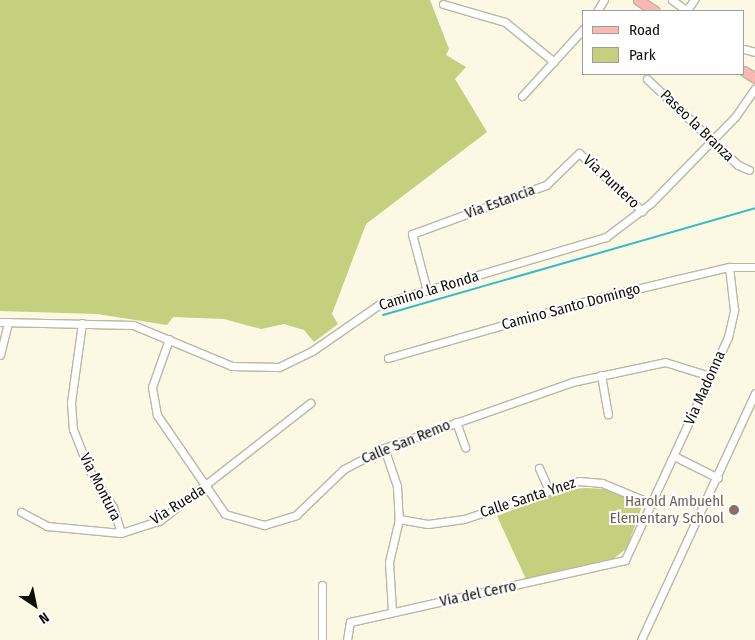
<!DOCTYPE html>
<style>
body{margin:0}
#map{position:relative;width:755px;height:640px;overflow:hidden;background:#fbf8e3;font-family:"Fira Sans Condensed",sans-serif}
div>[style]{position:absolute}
.green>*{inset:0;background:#c4d07d}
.stream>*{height:2px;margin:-1px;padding:0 1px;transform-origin:1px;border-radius:1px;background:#39bbc7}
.roads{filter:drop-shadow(1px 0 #bbb7a4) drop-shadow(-1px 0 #bbb7a4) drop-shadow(0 1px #bbb7a4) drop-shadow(0 -1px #bbb7a4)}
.minor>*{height:7px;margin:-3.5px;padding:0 3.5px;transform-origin:3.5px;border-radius:3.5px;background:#fff}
.major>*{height:9px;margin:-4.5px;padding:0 4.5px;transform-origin:4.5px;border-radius:4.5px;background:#fbb8b1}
.dots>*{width:14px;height:14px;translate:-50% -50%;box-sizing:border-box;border:2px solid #fff;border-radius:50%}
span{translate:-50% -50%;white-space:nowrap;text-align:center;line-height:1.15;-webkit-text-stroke:4px #fff;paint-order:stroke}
.street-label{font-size:15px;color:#0f0e07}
.education-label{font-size:15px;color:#785e54}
.right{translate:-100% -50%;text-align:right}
.legend{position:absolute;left:582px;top:10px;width:162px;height:65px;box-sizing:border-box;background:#fff;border:1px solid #9f9f9c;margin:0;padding:6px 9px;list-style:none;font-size:15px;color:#0f0e07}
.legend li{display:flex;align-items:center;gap:10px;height:25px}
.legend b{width:25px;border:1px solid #9f9f9c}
.north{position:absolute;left:10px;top:580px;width:50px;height:50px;-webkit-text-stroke:4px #fff;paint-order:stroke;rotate:146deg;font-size:14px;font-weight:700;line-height:20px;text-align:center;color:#0f0e07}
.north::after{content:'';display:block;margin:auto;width:18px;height:22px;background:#0f0e07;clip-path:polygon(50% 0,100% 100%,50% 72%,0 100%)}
</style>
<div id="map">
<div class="green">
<i style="clip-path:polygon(0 0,430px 0,449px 49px,446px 55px,466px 67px,455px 79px,487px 132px,366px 224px,332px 314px,338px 324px,314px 342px,304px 330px,284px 324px,261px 329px,224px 319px,173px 317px,167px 325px,97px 314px,0 311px)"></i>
<i style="clip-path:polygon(587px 488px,606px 489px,642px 506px,627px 548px,612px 560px,526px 579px,497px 516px,567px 489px)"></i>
</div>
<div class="stream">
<i style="left:383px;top:315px;width:387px;rotate:-16deg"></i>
</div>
<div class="roads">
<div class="minor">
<i style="left:672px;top:0;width:19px;rotate:36deg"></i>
<i style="left:443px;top:4px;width:65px;rotate:16.2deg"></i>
<i style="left:505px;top:22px;width:63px;rotate:39.2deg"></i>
<i style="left:597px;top:11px;width:13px;rotate:-58deg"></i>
<i style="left:686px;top:11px;width:14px;rotate:-54deg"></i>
<i style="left:744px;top:49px;width:11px;rotate:15deg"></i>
<i style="left:647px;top:79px;width:125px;rotate:43.4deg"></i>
<i style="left:738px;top:165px;width:12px;rotate:24deg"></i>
<i style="left:522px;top:96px;width:92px;rotate:-47.6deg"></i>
<i style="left:427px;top:291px;width:59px;rotate:-104.7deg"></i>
<i style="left:412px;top:234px;width:143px;rotate:-20.1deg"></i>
<i style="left:546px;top:185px;width:46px;rotate:-44.1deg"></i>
<i style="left:579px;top:153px;width:86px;rotate:42.6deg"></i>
<i style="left:0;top:322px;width:133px;rotate:1.3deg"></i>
<i style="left:133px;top:325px;width:107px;rotate:22.5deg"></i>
<i style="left:232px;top:366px;width:47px;rotate:1.2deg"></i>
<i style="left:279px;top:367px;width:37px;rotate:-26deg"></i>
<i style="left:312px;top:351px;width:83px;rotate:-34.7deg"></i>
<i style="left:380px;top:304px;width:236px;rotate:-16.5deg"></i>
<i style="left:606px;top:237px;width:56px;rotate:-37.1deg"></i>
<i style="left:651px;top:203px;width:120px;rotate:-45.7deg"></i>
<i style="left:735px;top:117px;width:35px;rotate:-55deg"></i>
<i style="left:82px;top:323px;width:80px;rotate:97.9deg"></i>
<i style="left:71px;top:402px;width:27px;rotate:86deg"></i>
<i style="left:73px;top:429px;width:44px;rotate:68.7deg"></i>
<i style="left:89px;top:470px;width:44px;rotate:57deg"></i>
<i style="left:113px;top:507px;width:27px;rotate:73deg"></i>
<i style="left:169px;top:339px;width:51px;rotate:109.5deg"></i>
<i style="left:152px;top:387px;width:28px;rotate:80deg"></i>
<i style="left:157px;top:415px;width:120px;rotate:55.5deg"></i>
<i style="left:225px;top:514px;width:41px;rotate:15.8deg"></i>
<i style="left:264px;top:525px;width:34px;rotate:-17deg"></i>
<i style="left:296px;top:515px;width:66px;rotate:-43.8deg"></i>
<i style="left:344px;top:469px;width:45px;rotate:-27.7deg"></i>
<i style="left:384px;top:448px;width:199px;rotate:-19.3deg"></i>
<i style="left:572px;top:382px;width:95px;rotate:-12.1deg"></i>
<i style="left:665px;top:362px;width:47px;rotate:17.3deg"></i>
<i style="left:0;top:355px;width:34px;rotate:-76deg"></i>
<i style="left:388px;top:358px;width:210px;rotate:-16deg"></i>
<i style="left:590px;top:300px;width:143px;rotate:-13.4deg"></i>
<i style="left:729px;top:267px;width:26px"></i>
<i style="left:601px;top:375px;width:40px;rotate:80deg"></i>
<i style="left:456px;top:422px;width:27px;rotate:70deg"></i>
<i style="left:384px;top:448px;width:40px;rotate:71.1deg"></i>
<i style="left:397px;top:486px;width:33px;rotate:87deg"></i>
<i style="left:399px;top:519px;width:44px;rotate:103.1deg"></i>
<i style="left:389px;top:562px;width:49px;rotate:86.5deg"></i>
<i style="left:674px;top:456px;width:49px;rotate:26.6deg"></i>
<i style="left:539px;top:468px;width:22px;rotate:66deg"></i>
<i style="left:21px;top:512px;width:30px;rotate:28deg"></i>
<i style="left:47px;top:526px;width:74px;rotate:5.4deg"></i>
<i style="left:121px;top:533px;width:40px;rotate:-18deg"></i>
<i style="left:159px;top:521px;width:192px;rotate:-38deg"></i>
<i style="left:399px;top:519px;width:29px;rotate:10deg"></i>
<i style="left:428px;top:524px;width:36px;rotate:-8deg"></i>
<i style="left:464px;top:519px;width:121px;rotate:-18.3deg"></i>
<i style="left:579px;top:481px;width:23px;rotate:5deg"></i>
<i style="left:602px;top:483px;width:55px;rotate:22.4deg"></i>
<i style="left:322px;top:640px;width:55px;rotate:-90deg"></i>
<i style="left:347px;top:640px;width:18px;rotate:-81deg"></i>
<i style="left:350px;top:622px;width:282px;rotate:-12.7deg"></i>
<i style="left:625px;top:560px;width:246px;rotate:-65.2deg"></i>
<i style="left:728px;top:337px;width:28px;rotate:-77deg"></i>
<i style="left:734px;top:310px;width:43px;rotate:-96.6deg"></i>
<i style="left:641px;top:640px;width:272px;rotate:-65.2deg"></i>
</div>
<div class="major">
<i style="left:638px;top:0;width:20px;rotate:33deg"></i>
<i style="left:744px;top:71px;width:13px;rotate:32deg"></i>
</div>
</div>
<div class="dots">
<i style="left:734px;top:510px;background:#8d6e63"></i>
</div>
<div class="street-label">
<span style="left:697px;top:126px;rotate:44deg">Paseo la Branza</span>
<span style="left:611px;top:182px;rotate:43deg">Via Puntero</span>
<span style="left:500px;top:202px;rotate:-20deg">Via Estancia</span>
<span style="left:429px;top:291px;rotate:-17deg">Camino la Ronda</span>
<span style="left:571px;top:307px;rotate:-15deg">Camino Santo Domingo</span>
<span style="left:705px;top:388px;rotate:-66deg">Via Madonna</span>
<span style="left:406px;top:442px;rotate:-22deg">Calle San Remo</span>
<span style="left:100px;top:487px;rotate:63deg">Via Montura</span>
<span style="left:528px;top:498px;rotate:-18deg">Calle Santa Ynez</span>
<span style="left:178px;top:505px;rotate:-32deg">Via Rueda</span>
<span style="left:478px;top:594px;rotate:-12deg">Via del Cerro</span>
</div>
<div class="education-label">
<span class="right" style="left:724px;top:510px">Harold Ambuehl<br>Elementary School</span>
</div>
<ul class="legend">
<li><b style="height:6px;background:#fbb8b1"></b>Road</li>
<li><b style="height:14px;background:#c4d07d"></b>Park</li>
</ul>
<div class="north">N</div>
</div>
